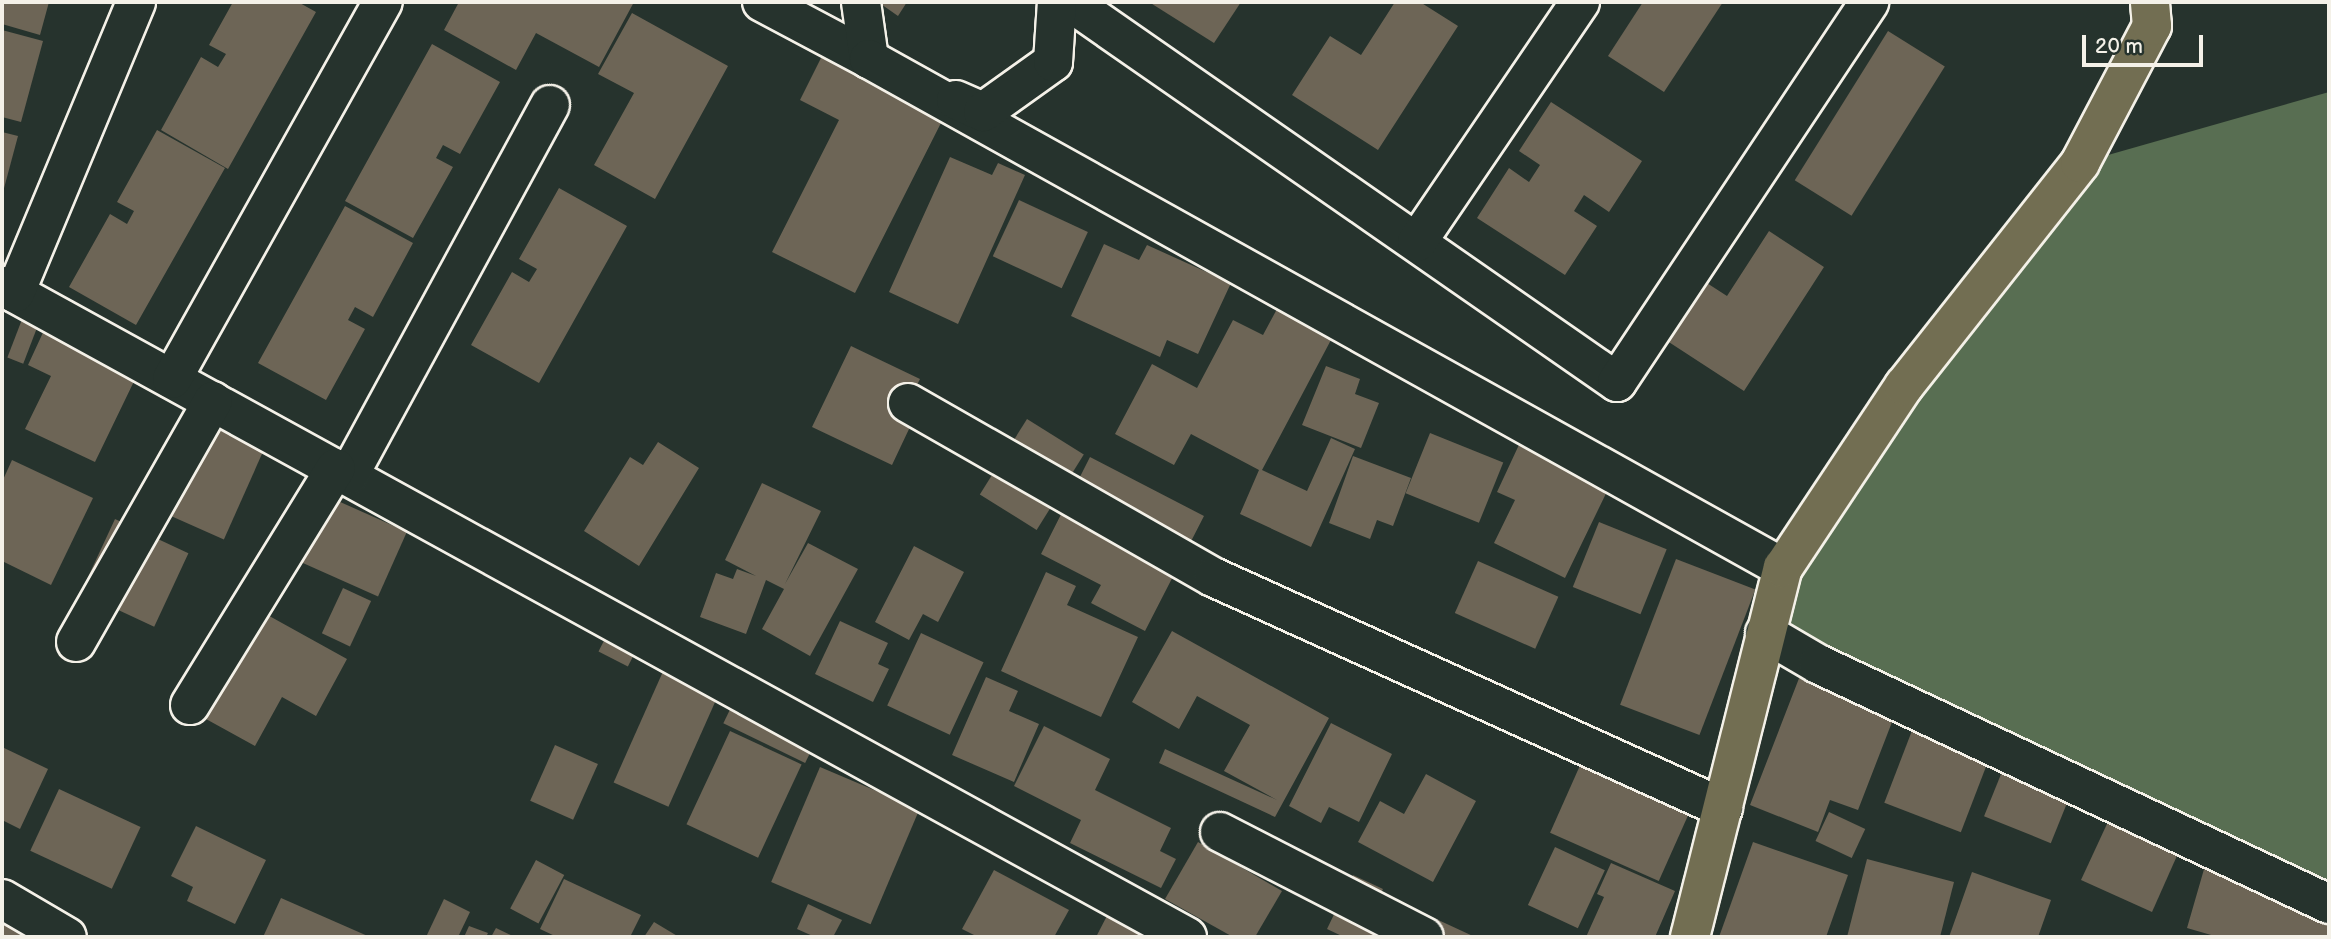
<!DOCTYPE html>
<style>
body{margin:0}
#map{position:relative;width:2331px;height:939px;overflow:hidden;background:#26332d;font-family:"Balsamiq Sans",sans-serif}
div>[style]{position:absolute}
.green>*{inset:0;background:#586e52}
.building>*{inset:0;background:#6d6556;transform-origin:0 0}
.roads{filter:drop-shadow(2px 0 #f4f1e8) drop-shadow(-2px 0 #f4f1e8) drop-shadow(0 2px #f4f1e8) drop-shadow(0 -2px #f4f1e8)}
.minor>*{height:38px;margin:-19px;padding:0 19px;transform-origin:19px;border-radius:19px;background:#26332d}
.major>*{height:38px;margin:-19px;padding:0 19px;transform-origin:19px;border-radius:19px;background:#726e52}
span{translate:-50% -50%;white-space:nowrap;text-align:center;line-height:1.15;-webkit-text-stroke:7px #26332d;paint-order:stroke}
.frame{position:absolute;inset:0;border:4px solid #f4f1e8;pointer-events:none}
.scale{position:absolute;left:2082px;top:35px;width:121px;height:32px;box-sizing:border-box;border:4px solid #f4f1e8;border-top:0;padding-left:9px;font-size:21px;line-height:24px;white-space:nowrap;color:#f4f1e8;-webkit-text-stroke:5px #26332d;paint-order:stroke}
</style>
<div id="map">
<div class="green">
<i style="clip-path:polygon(2329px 92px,2329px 902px,1765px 633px,1783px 568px,2080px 163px)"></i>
</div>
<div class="building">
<i style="clip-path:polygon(2px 2px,49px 2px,40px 35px,2px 24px)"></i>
<i style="clip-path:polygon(233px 2px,298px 2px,316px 12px,228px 169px,161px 130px,201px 57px,218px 67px,226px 54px,209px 45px)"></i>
<i style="clip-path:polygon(459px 2px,634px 2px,599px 67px,536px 33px,516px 70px,444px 30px)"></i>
<i style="clip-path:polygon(878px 2px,907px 2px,898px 16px)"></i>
<i style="clip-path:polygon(1149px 2px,1241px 2px,1214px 43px)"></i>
<i style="clip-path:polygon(1395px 2px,1420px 2px,1458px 26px,1378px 150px,1292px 95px,1330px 36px,1361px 55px)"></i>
<i style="clip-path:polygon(1643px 2px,1723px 2px,1664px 92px,1608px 56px)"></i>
<i style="clip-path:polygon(632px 13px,728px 66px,655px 199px,594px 165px,634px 93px,598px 74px)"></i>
<i style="clip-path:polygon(2px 30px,43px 41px,21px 122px,2px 117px)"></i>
<i style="left:1888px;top:31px;width:67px;height:176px;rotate:32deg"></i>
<i style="clip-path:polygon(432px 44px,500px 82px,460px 154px,443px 145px,436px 158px,453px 167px,413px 238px,345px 201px)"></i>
<i style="clip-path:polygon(822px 56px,944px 117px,855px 293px,772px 252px,839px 120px,800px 100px)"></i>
<i style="clip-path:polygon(1551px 102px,1642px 161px,1609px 212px,1584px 195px,1574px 211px,1597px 226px,1565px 275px,1477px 218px,1509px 168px,1529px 182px,1540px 165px,1519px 151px)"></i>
<i style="clip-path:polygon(157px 130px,225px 168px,136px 325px,69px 287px,110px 214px,127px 224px,134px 211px,117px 202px)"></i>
<i style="clip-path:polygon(2px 132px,18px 136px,3px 192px,2px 192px)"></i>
<i style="clip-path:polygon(950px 157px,992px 175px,998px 163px,1025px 175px,958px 324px,889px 292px)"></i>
<i style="clip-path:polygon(559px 188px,627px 226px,539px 383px,471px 345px,512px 272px,529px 282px,537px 269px,519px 259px)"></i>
<i style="left:1019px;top:200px;width:76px;height:62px;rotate:25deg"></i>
<i style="clip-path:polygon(345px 206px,413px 243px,373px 317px,355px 307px,348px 320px,365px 329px,326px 400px,258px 363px)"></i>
<i style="clip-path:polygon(1769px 231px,1824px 267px,1744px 391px,1658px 335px,1696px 276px,1727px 296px)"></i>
<i style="clip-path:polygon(1104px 244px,1139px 260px,1147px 245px,1231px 283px,1198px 354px,1167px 340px,1160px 357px,1071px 316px)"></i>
<i style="left:26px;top:309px;width:17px;height:52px;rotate:21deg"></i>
<i style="clip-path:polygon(1277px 309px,1332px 338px,1262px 470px,1307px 491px,1331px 438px,1355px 449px,1311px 547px,1240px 514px,1259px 470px,1191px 434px,1174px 465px,1115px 434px,1152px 364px,1197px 388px,1233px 320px,1263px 335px)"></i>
<i style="clip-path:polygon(46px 326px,139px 371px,95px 462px,25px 429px,51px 376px,28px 365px)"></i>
<i style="clip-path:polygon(851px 346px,920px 379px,907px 405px,918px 410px,892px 465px,812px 427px)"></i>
<i style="clip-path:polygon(1326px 366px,1360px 379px,1355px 394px,1379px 403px,1361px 448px,1302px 425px)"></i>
<i style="left:187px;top:406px;width:88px;height:107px;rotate:24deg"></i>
<i style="left:1027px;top:419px;width:67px;height:89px;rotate:32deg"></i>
<i style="left:1430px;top:433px;width:79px;height:65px;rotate:22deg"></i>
<i style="clip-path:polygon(1524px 434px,1614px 477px,1565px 578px,1494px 543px,1515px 500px,1497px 492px)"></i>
<i style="clip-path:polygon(658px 442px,699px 468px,639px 566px,584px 531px,630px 457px,643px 465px)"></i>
<i style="clip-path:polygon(1353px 456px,1411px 478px,1393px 526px,1377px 520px,1370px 539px,1329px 523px)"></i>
<i style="clip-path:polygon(1090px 457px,1204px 516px,1145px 631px,1091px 603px,1101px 585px,1041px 554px)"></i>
<i style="clip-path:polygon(12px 460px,93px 498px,51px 585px,2px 561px,2px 482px)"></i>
<i style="clip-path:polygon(762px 483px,821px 511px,785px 584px,808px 543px,858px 569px,810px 656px,762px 629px,784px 589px,766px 580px,746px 634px,700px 617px,716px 573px,733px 579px,737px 569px,756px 576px,725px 560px)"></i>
<i style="left:311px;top:489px;width:105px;height:71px;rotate:24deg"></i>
<i style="left:115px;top:519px;width:81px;height:81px;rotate:25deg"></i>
<i style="left:1599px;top:522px;width:73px;height:70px;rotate:22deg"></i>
<i style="clip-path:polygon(914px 546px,964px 572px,938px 622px,923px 614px,909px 640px,875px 622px)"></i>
<i style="left:1676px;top:559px;width:85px;height:156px;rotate:21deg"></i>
<i style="left:1478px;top:561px;width:88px;height:57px;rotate:24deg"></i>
<i style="clip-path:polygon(1046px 572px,1076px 586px,1067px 605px,1138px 637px,1101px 717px,1001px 671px)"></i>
<i style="left:343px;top:588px;width:31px;height:50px;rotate:25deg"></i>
<i style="clip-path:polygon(244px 602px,347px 659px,316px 716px,282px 697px,255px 746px,186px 708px)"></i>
<i style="clip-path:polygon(840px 621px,888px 643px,878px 664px,889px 669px,873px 702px,815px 674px)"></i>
<i style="left:613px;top:623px;width:33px;height:32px;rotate:27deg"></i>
<i style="clip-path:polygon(1172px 631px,1329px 718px,1275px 817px,1159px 763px,1165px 749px,1277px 800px,1224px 771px,1250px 725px,1197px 696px,1179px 729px,1132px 702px)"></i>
<i style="left:921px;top:633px;width:69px;height:80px;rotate:25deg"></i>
<i style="left:673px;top:649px;width:60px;height:146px;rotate:24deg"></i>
<i style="clip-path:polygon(1803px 668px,1899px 704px,1858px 810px,1830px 800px,1818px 832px,1750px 805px)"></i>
<i style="clip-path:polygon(986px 677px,1018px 691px,1009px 711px,1039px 724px,1014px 782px,952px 755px)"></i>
<i style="left:740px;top:689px;width:91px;height:38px;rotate:26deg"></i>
<i style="left:1923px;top:702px;width:82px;height:108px;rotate:21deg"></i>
<i style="clip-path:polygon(1331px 723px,1392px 754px,1359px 822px,1329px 807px,1321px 823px,1289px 806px)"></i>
<i style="clip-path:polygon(1044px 726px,1110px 759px,1095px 790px,1171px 828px,1160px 851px,1176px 859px,1161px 888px,1070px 843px,1081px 820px,1014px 786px)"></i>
<i style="left:730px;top:731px;width:79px;height:103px;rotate:25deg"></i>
<i style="left:1594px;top:734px;width:119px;height:108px;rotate:24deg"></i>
<i style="left:2014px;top:742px;width:72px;height:80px;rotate:22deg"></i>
<i style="left:555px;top:745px;width:47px;height:61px;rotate:24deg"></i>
<i style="clip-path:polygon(2px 747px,48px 769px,20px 829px,2px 820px)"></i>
<i style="left:820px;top:767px;width:108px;height:125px;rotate:23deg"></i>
<i style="clip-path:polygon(1426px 774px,1476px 801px,1433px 882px,1358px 842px,1380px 801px,1404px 814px)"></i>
<i style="left:59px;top:789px;width:90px;height:68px;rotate:25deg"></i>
<i style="clip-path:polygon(2119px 798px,2184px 840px,2152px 912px,2081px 880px)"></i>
<i style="left:1829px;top:812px;width:40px;height:32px;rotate:25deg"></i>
<i style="clip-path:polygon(196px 826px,266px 860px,235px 924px,187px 901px,193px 887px,171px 876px)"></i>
<i style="clip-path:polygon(1198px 842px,1282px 891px,1255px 937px,1233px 937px,1165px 899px)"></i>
<i style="clip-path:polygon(1753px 842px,1848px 875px,1826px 937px,1719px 937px)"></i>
<i style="clip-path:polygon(2211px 845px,2323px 877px,2316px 901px,2329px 905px,2329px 937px,2218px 937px,2187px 928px)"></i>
<i style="left:1555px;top:847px;width:55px;height:64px;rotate:25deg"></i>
<i style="clip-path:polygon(1867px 859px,1954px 882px,1940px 937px,1847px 937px)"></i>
<i style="left:536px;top:860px;width:32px;height:55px;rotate:28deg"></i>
<i style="clip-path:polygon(1611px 863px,1675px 891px,1655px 937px,1586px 937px,1604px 897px,1597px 894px)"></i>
<i style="clip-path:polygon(994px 870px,1069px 910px,1054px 937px,978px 937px,962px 929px)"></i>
<i style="clip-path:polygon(1972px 872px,2051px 900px,2038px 937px,1949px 937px)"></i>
<i style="clip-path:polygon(1353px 875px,1383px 889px,1370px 916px,1382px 922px,1393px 899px,1475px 937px,1344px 937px,1327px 929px)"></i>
<i style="clip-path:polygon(564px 879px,641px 915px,630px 937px,557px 937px,540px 929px)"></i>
<i style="clip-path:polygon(281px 898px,370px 937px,263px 937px)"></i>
<i style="clip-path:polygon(444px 899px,470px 912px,458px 937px,426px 937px)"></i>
<i style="clip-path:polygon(808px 904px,842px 920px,833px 937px,815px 937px,797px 929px)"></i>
<i style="clip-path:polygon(2px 910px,30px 937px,2px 937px)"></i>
<i style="clip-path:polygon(1109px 912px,1157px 937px,1096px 937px)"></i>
<i style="clip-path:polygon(654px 922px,679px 937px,644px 937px)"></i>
<i style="clip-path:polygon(469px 926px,488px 933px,486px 937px,464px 937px)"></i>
<i style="clip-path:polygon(496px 928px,515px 937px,491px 937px)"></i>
</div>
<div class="roads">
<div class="minor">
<i style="left:762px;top:2px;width:121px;rotate:28deg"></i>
<i style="left:869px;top:59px;width:58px;rotate:-98deg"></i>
<i style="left:1070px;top:2px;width:666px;rotate:34.79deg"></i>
<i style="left:1617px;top:382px;width:456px;rotate:-56.4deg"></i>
<i style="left:869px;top:59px;width:1046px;rotate:29.11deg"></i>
<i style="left:956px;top:100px;width:30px;rotate:24deg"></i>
<i style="left:983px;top:112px;width:86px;rotate:-35.5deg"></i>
<i style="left:1053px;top:62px;width:60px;rotate:-86.2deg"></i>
<i style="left:1417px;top:242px;width:290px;rotate:-55.8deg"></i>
<i style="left:2px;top:286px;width:1352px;rotate:28.78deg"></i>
<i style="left:15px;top:293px;width:315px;rotate:-67.4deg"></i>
<i style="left:172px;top:379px;width:432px;rotate:-60.8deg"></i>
<i style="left:908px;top:403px;width:351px;rotate:29.7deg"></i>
<i style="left:1213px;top:577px;width:560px;rotate:24.37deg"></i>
<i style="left:349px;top:475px;width:421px;rotate:-61.5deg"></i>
<i style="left:1765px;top:633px;width:61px;rotate:30.3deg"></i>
<i style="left:1818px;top:664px;width:565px;rotate:25.16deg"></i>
<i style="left:76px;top:642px;width:277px;rotate:-60.4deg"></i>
<i style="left:190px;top:705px;width:278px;rotate:-58.4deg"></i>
<i style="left:1220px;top:832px;width:229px;rotate:27.2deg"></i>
<i style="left:2px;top:899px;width:75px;rotate:30.3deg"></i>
</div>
<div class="major">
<i style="left:1690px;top:937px;width:381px;rotate:-75.9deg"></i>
<i style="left:1783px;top:568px;width:219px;rotate:-56.4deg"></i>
<i style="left:1904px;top:386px;width:284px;rotate:-51.7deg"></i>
<i style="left:2080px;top:163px;width:155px;rotate:-62.3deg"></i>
<i style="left:2152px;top:26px;width:24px;rotate:-95deg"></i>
</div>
</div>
<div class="frame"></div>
<div class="scale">20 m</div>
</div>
